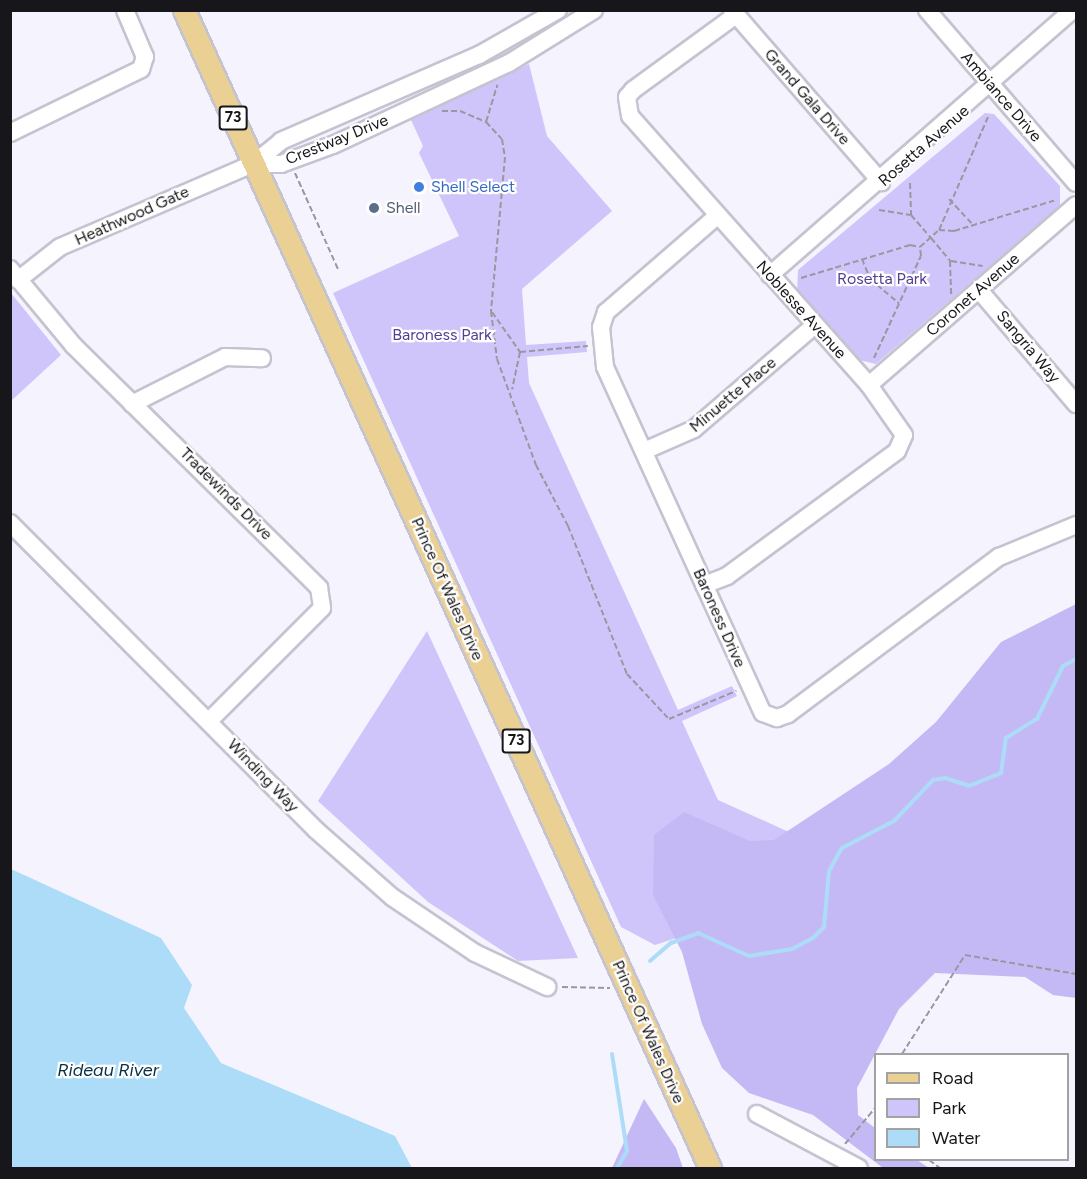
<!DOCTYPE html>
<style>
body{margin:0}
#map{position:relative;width:1087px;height:1179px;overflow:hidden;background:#f5f3fe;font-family:Figtree,sans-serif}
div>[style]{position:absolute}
.green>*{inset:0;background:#cfc5fa}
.forest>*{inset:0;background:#c5b9f5}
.water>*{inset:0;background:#acdcf8}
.stream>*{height:4px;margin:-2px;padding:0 2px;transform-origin:2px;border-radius:2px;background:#acdcf8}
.path>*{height:2px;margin-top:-1px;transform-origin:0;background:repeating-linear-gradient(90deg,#9998a0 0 6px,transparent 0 9px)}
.roads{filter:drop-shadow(2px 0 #c5c3d0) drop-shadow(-2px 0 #c5c3d0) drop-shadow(0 2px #c5c3d0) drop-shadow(0 -2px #c5c3d0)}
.minor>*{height:16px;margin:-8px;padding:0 8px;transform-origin:8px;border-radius:8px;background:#fff}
.major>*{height:21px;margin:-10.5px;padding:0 10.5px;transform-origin:10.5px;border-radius:10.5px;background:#ebd094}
.dots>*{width:16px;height:16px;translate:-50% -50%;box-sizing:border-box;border:3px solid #fff;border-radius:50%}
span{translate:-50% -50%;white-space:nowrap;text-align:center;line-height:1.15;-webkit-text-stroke:4.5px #fff;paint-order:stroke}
.shield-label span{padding:2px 4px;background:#fff;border:2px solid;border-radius:4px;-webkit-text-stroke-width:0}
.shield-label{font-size:15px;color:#17161a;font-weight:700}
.street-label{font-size:16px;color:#17161a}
.shop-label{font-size:16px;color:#366cbe}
.left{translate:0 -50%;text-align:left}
.service-label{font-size:16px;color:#4e5e75}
.park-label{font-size:16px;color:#573e94}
.water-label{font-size:18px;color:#083042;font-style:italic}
.frame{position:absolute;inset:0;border:12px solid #17161a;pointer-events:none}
.legend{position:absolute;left:874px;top:1053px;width:195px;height:108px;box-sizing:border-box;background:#fff;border:2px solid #a2a2a3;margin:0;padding:8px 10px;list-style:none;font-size:18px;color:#17161a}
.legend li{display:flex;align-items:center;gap:12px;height:30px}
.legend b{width:30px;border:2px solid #a2a2a3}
</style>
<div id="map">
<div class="green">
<i style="clip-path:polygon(529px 64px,547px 136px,612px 211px,522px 289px,526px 345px,586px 341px,587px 352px,527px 357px,529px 383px,678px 710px,732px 686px,737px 696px,682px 721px,718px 800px,811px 842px,776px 905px,655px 945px,621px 927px,333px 293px,459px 236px,419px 153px,423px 146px,411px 120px)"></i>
<i style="clip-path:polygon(985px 113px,994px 114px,1060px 186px,1060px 206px,876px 364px,859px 360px,797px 293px,798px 270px)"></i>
<i style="clip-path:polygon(11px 293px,61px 355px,11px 401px)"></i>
<i style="clip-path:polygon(427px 631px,578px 958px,518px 961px,428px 902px,318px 801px)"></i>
</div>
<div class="forest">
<i style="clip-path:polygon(1076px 604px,1076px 998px,1053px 995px,1025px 977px,935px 973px,899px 1009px,857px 1088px,858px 1115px,875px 1128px,876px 1160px,917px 1160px,929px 1168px,883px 1168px,813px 1115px,749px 1093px,722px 1068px,702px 1024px,682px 952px,653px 895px,654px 835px,684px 812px,750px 841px,774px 840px,889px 764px,936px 722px,1001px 642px)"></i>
<i style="clip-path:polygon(644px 1099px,676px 1148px,683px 1168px,612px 1168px)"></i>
</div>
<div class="water">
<i style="clip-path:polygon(11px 869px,161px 938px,192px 985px,184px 1008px,221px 1063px,395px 1136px,412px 1168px,11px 1168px)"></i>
</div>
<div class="stream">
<i style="left:650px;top:961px;width:28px;rotate:-41deg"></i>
<i style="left:671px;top:943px;width:29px;rotate:-20deg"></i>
<i style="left:698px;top:933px;width:56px;rotate:24.3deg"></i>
<i style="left:749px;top:956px;width:44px;rotate:-9.2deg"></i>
<i style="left:792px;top:949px;width:24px;rotate:-28deg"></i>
<i style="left:813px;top:938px;width:16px;rotate:-45deg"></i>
<i style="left:824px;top:927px;width:56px;rotate:-84.9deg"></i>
<i style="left:829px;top:871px;width:26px;rotate:-61deg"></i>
<i style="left:842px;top:848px;width:59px;rotate:-27.4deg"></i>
<i style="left:894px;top:821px;width:57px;rotate:-46.4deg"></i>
<i style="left:933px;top:780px;width:12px;rotate:-9deg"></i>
<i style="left:945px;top:778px;width:25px;rotate:18deg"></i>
<i style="left:969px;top:786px;width:35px;rotate:-22deg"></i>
<i style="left:1001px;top:773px;width:35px;rotate:-82deg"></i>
<i style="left:1006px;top:738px;width:36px;rotate:-32deg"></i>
<i style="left:1037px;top:719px;width:59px;rotate:-63.9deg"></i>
<i style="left:1063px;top:666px;width:15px;rotate:-28deg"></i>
<i style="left:612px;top:1054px;width:98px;rotate:81.2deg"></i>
<i style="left:627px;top:1151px;width:20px;rotate:120deg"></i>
</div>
<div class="path">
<i style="left:442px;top:111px;width:18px"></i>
<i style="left:460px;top:111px;width:28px;rotate:23deg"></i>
<i style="left:486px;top:122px;width:23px;rotate:47deg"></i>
<i style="left:502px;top:139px;width:18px;rotate:81deg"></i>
<i style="left:505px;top:157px;width:155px;rotate:95.2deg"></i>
<i style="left:491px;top:311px;width:48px;rotate:82.9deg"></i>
<i style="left:497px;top:359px;width:113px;rotate:69.8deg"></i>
<i style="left:536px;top:465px;width:69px;rotate:62.3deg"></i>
<i style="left:568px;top:526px;width:159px;rotate:68.3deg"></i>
<i style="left:627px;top:674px;width:62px;rotate:47deg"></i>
<i style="left:669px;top:719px;width:73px;rotate:-22.7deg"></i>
<i style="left:988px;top:117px;width:123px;rotate:113.4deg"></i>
<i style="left:939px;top:230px;width:15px;rotate:4deg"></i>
<i style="left:954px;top:231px;width:107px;rotate:-16.9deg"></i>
<i style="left:486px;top:122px;width:39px;rotate:-73deg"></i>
<i style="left:295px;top:173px;width:105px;rotate:65.9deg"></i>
<i style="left:910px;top:183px;width:32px;rotate:88deg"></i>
<i style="left:949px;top:199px;width:35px;rotate:47deg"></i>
<i style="left:879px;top:210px;width:32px;rotate:9deg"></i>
<i style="left:911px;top:215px;width:30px;rotate:49deg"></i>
<i style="left:931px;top:238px;width:30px;rotate:50deg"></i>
<i style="left:950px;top:261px;width:33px;rotate:88deg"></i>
<i style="left:862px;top:259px;width:22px;rotate:68deg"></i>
<i style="left:870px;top:279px;width:38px;rotate:40deg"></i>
<i style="left:951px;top:261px;width:32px;rotate:9deg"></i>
<i style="left:801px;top:278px;width:114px;rotate:-16.8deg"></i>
<i style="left:910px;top:245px;width:10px;rotate:11deg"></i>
<i style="left:492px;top:312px;width:49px;rotate:55deg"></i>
<i style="left:520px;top:352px;width:38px;rotate:102deg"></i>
<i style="left:520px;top:352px;width:68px;rotate:-5deg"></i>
<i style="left:874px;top:358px;width:112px;rotate:-65.3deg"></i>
<i style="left:921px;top:256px;width:9px;rotate:-96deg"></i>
<i style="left:920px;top:247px;width:25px;rotate:-42deg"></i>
<i style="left:562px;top:987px;width:48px;rotate:1.2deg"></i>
<i style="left:902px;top:1054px;width:117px;rotate:-57.5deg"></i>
<i style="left:965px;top:955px;width:113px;rotate:9.7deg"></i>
<i style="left:845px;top:1144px;width:48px;rotate:-50deg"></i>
<i style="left:929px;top:1160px;width:14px;rotate:36deg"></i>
</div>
<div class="roads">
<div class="minor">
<i style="left:732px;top:10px;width:228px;rotate:49.1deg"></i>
<i style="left:927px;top:10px;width:228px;rotate:49.3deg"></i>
<i style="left:10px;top:133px;width:146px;rotate:-26deg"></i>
<i style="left:141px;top:69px;width:13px;rotate:-72deg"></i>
<i style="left:145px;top:57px;width:51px;rotate:-113.1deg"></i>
<i style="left:253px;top:164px;width:28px"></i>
<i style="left:281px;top:164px;width:55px;rotate:-20.1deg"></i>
<i style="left:333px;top:145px;width:194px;rotate:-25deg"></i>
<i style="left:509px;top:63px;width:100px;rotate:-31.9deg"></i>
<i style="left:717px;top:216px;width:147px;rotate:139.1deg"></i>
<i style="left:606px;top:312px;width:16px;rotate:108deg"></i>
<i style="left:601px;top:327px;width:40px;rotate:84.3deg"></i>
<i style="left:605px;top:367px;width:380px;rotate:65.5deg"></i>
<i style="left:763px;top:713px;width:15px;rotate:20deg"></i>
<i style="left:777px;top:718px;width:12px;rotate:-20deg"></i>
<i style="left:788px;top:714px;width:263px;rotate:-36.7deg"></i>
<i style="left:999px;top:557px;width:83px;rotate:-22.6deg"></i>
<i style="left:10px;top:269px;width:99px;rotate:50.3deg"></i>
<i style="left:73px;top:345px;width:346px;rotate:44.6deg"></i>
<i style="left:319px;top:588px;width:20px;rotate:81deg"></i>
<i style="left:322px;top:608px;width:160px;rotate:135deg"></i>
<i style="left:770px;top:275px;width:403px;rotate:-41.2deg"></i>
<i style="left:18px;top:280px;width:53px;rotate:-38.2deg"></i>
<i style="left:60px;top:247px;width:210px;rotate:-23.3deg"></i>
<i style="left:253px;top:164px;width:36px;rotate:-39deg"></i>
<i style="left:281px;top:141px;width:216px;rotate:-23.5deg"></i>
<i style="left:479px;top:55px;width:91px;rotate:-29.7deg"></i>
<i style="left:979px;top:290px;width:150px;rotate:49.6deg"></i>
<i style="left:869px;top:385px;width:274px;rotate:-41deg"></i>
<i style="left:132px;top:404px;width:104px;rotate:-26.8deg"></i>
<i style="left:225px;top:357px;width:37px;rotate:2deg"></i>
<i style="left:644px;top:451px;width:55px;rotate:-23.7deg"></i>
<i style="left:694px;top:429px;width:160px;rotate:-40.7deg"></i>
<i style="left:10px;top:523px;width:433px;rotate:45.1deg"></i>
<i style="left:316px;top:830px;width:101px;rotate:41.4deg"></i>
<i style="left:392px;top:897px;width:100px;rotate:34deg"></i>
<i style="left:475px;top:953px;width:80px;rotate:25.3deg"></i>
<i style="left:704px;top:585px;width:25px;rotate:-21deg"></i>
<i style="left:727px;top:576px;width:211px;rotate:-36.3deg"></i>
<i style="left:897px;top:451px;width:17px;rotate:-66deg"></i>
<i style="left:904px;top:435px;width:61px;rotate:-125deg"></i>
<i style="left:869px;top:385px;width:360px;rotate:-131.6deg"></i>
<i style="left:630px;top:116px;width:19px;rotate:-99deg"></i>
<i style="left:627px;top:97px;width:9px;rotate:-49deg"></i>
<i style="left:633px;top:90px;width:127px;rotate:-36.1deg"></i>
<i style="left:757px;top:1114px;width:115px;rotate:27.9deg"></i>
</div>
<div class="major">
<i style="left:184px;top:10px;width:1272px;rotate:65.57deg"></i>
</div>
</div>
<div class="dots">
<i style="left:419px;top:187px;background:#3f7fe0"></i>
<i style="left:374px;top:208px;background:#5c6f8a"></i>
</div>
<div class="shield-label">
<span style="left:233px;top:118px">73</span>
<span style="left:516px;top:741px">73</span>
</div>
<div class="street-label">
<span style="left:807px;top:97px;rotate:49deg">Grand Gala Drive</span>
<span style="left:1001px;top:97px;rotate:49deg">Ambiance Drive</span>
<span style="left:337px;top:140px;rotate:-22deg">Crestway Drive</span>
<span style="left:924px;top:146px;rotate:-41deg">Rosetta Avenue</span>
<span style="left:132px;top:216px;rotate:-24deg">Heathwood Gate</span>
<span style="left:973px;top:295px;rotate:-41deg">Coronet Avenue</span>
<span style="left:801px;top:310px;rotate:48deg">Noblesse Avenue</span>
<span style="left:1028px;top:347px;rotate:50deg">Sangria Way</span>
<span style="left:733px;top:395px;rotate:-40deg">Minuette Place</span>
<span style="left:226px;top:494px;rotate:45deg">Tradewinds Drive</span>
<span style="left:447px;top:589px;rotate:66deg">Prince Of Wales Drive</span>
<span style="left:719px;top:618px;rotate:66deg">Baroness Drive</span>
<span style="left:263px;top:776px;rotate:46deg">Winding Way</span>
<span style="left:648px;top:1032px;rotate:66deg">Prince Of Wales Drive</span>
</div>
<div class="shop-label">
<span class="left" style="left:431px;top:187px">Shell Select</span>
</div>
<div class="service-label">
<span class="left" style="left:386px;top:208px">Shell</span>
</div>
<div class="park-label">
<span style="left:882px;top:279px">Rosetta Park</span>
<span style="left:442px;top:335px">Baroness Park</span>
</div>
<div class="water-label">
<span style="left:108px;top:1070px">Rideau River</span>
</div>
<div class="frame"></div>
<ul class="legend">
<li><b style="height:8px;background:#ebd094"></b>Road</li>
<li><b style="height:16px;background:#cfc5fa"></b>Park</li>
<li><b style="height:16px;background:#acdcf8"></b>Water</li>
</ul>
</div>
